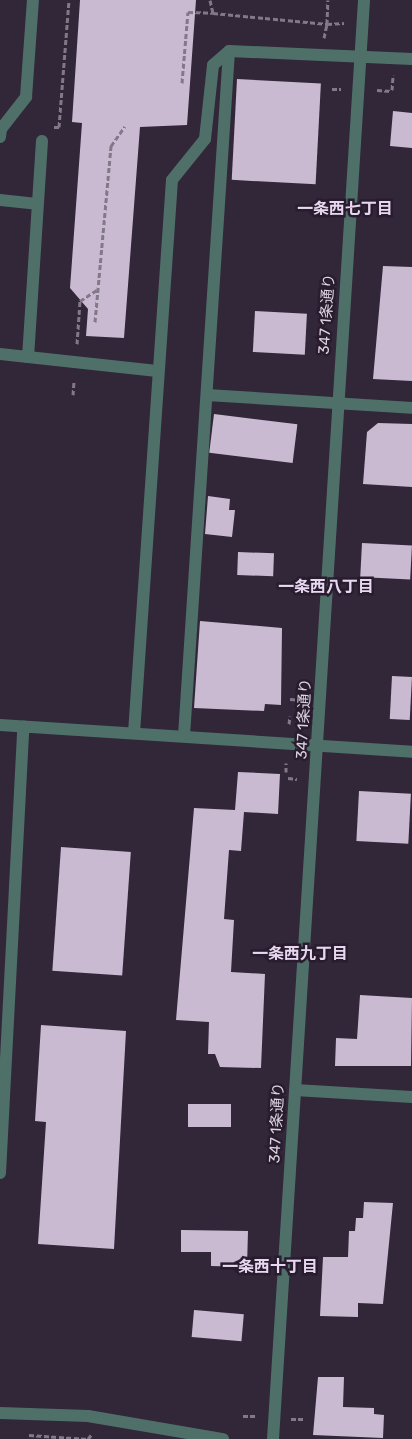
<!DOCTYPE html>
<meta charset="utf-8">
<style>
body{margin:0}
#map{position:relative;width:412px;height:1439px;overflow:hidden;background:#322639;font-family:Rubik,"Noto Sans JP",sans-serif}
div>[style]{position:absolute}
.building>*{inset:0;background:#c9bad2;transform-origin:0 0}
.path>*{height:3px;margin-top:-1.5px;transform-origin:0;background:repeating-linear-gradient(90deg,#827888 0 5px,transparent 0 7.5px)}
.minor>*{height:12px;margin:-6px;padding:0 6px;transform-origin:6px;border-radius:6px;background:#4f7068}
span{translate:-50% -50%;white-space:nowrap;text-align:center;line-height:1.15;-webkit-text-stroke:5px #281c2e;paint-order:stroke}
.street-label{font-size:15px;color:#dbd3df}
.neighbourhood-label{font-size:16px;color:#e7d7f0;font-weight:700}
</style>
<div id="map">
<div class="building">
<i style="clip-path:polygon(80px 0,196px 0,187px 125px,140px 127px,124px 338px,86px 336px,88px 309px,70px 288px,82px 123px,72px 122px)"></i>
<i style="left:237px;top:79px;width:84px;height:101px;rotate:3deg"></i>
<i style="clip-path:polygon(393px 111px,412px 113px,412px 148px,390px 146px)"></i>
<i style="clip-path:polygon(383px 266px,412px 267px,412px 381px,373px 379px)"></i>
<i style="left:255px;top:311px;width:52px;height:41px;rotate:3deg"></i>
<i style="left:214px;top:414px;width:84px;height:39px;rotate:7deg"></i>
<i style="clip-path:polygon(378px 423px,412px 424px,412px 487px,363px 484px,367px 432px)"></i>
<i style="clip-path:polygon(208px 496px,230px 499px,229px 510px,235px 510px,232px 537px,205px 534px)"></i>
<i style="left:362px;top:543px;width:50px;height:34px;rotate:3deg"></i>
<i style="left:238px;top:552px;width:36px;height:23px;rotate:2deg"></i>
<i style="clip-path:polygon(200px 621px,282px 628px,281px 705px,265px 704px,264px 711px,194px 708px)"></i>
<i style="left:392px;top:676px;width:20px;height:43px;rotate:3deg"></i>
<i style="clip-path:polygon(238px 772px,280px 774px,278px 814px,244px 812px,241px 851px,229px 850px,224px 919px,234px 920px,231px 972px,265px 974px,261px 1068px,220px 1067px,215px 1054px,208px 1054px,209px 1022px,176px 1020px,194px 808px,235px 810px)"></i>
<i style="left:359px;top:791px;width:52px;height:50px;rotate:3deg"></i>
<i style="left:61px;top:847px;width:70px;height:124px;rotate:4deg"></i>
<i style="clip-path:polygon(360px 995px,412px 998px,411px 1066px,335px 1066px,336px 1038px,357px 1039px)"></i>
<i style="clip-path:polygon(41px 1025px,126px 1031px,114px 1249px,38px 1244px,46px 1122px,35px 1121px)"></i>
<i style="left:188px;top:1104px;width:43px;height:23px"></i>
<i style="clip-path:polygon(364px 1202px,393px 1203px,383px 1304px,358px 1303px,358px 1317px,320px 1316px,323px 1257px,348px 1257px,349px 1231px,355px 1231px,356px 1218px,363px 1218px)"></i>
<i style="clip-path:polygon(181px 1230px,248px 1231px,247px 1267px,211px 1266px,211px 1252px,181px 1252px)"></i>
<i style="left:194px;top:1310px;width:50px;height:27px;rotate:5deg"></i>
<i style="clip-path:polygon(318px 1377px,344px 1377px,343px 1407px,374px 1408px,374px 1414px,384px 1415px,383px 1438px,313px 1435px)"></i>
</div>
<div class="path">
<i style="left:210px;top:0;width:13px;rotate:77deg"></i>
<i style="left:213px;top:13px;width:115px;rotate:5.5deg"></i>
<i style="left:327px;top:24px;width:24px;rotate:-88deg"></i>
<i style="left:324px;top:38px;width:14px;rotate:-78deg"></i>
<i style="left:327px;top:24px;width:17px;rotate:-3deg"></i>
<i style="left:182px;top:83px;width:71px;rotate:-85.2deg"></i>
<i style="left:188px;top:12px;width:25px;rotate:2deg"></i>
<i style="left:332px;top:89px;width:9px"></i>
<i style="left:377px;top:90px;width:14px;rotate:4deg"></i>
<i style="left:392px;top:90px;width:15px;rotate:-86deg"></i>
<i style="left:54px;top:127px;width:5px"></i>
<i style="left:59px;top:127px;width:127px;rotate:-85.5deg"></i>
<i style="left:95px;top:322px;width:177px;rotate:-84.8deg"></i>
<i style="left:111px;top:146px;width:24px;rotate:-55deg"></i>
<i style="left:77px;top:344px;width:43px;rotate:-86deg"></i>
<i style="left:80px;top:301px;width:20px;rotate:-33deg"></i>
<i style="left:73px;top:395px;width:14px;rotate:-86deg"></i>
<i style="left:290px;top:699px;width:12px;rotate:5deg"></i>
<i style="left:289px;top:724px;width:8px;rotate:-83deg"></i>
<i style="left:286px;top:772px;width:9px;rotate:-90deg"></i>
<i style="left:288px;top:778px;width:9px;rotate:6deg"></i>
<i style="left:243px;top:1416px;width:12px"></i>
<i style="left:291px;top:1419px;width:14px"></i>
<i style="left:29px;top:1435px;width:59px;rotate:3.9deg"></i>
<i style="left:88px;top:1439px;width:5px;rotate:-53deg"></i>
</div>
<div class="minor">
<i style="left:0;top:137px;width:8px;rotate:-83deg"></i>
<i style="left:1px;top:129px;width:41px;rotate:-52deg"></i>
<i style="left:26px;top:97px;width:97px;rotate:-85.9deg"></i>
<i style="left:42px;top:141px;width:216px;rotate:93.7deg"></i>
<i style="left:28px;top:357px;width:130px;rotate:6.2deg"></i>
<i style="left:0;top:200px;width:37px;rotate:6deg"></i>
<i style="left:0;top:354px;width:28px;rotate:6deg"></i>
<i style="left:207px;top:395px;width:205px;rotate:3.6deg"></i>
<i style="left:0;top:725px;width:413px;rotate:3.7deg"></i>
<i style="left:134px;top:733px;width:554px;rotate:-86.07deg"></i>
<i style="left:172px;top:180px;width:53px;rotate:-51.2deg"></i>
<i style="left:205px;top:139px;width:74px;rotate:-83.8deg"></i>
<i style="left:213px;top:65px;width:21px;rotate:-41deg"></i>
<i style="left:229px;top:51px;width:183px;rotate:2.5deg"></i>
<i style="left:184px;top:736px;width:686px;rotate:-86.24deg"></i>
<i style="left:295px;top:1090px;width:117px;rotate:3.4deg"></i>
<i style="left:0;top:1173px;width:447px;rotate:-87deg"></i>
<i style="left:0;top:1413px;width:88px;rotate:2deg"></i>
<i style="left:88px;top:1416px;width:137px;rotate:9.7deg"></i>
<i style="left:273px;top:1439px;width:1442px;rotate:-86.38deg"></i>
</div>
<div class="street-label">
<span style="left:327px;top:314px;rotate:-86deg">347 1条通り</span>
<span style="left:304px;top:719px;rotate:-87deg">347 1条通り</span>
<span style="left:277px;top:1123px;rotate:-87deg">347 1条通り</span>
</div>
<div class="neighbourhood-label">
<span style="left:345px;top:209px">一条西七丁目</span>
<span style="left:326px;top:587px">一条西八丁目</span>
<span style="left:300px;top:954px">一条西九丁目</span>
<span style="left:270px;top:1267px">一条西十丁目</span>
</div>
</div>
